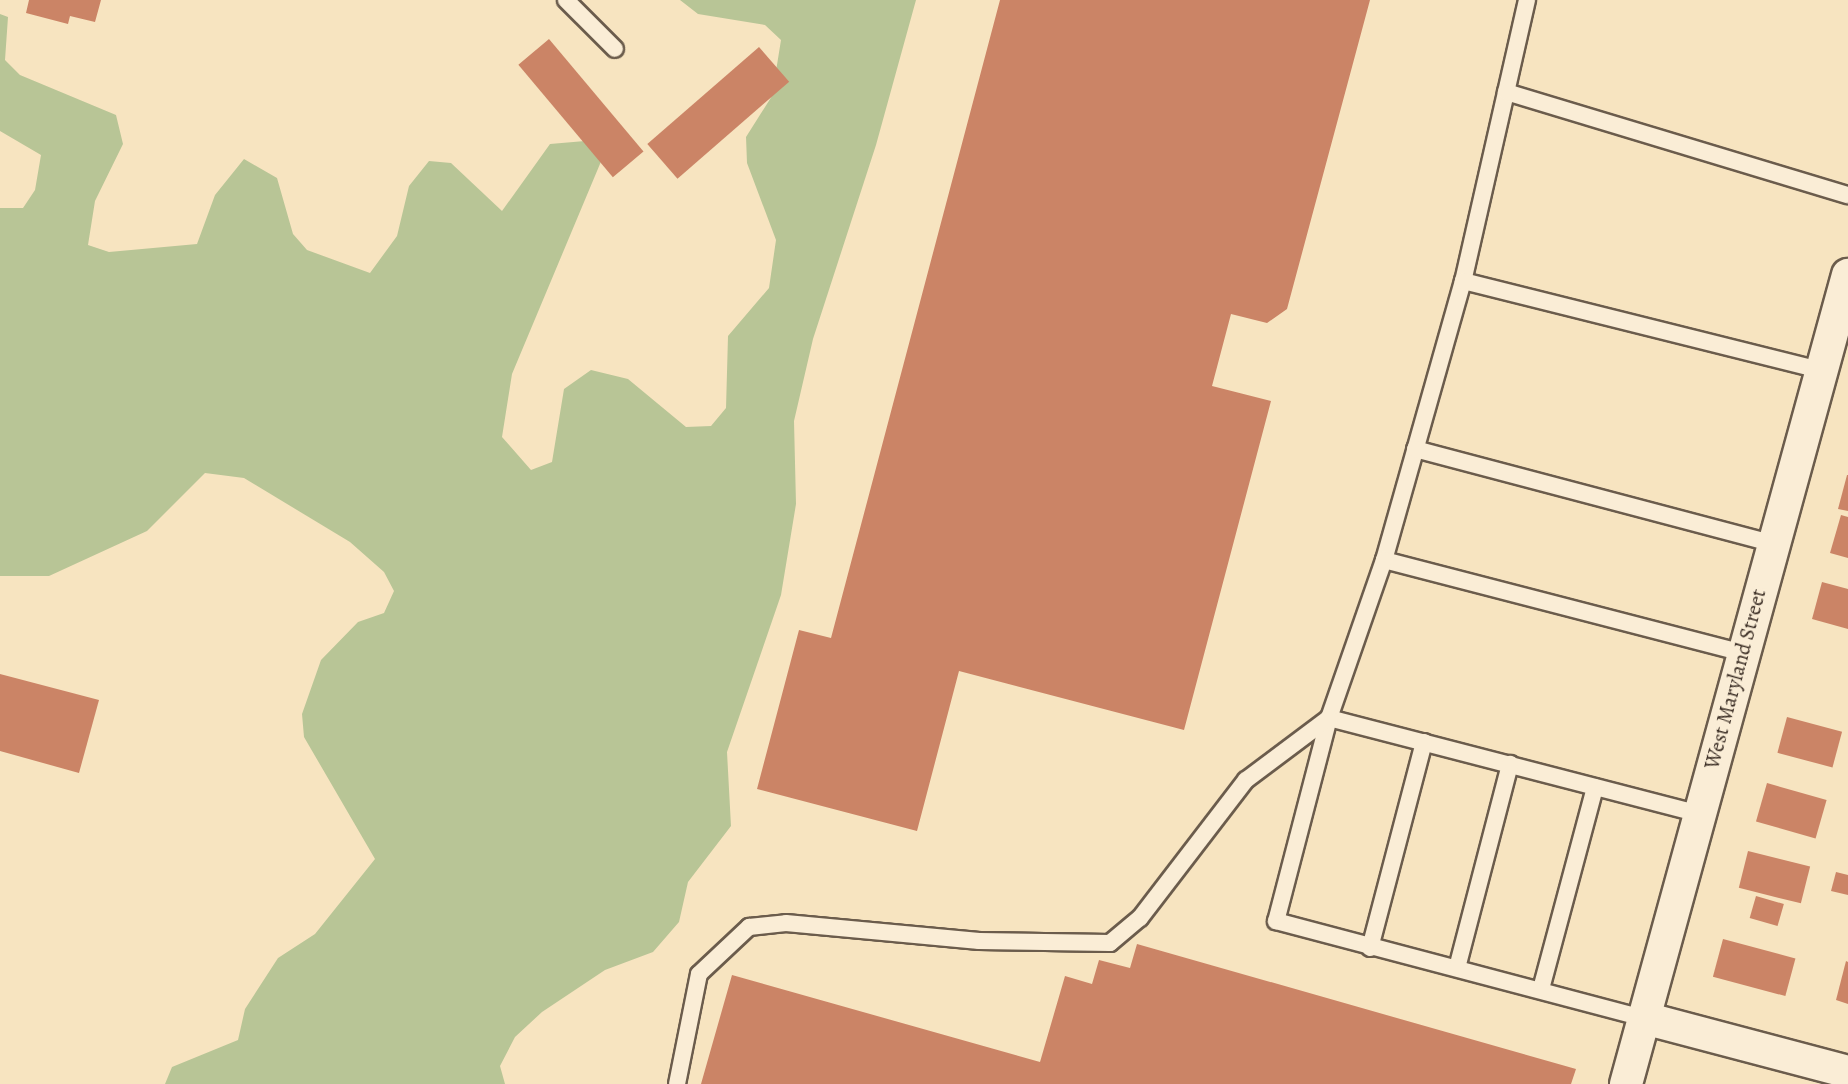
<!DOCTYPE html>
<style>
body{margin:0}
#map{position:relative;width:1848px;height:1084px;overflow:hidden;background:#f7e4c0;font-family:Alegreya,serif}
div>[style]{position:absolute}
.green>*{inset:0;background:#b8c596}
.building>*{inset:0;background:#cb8466;transform-origin:0 0}
.roads{filter:drop-shadow(2px 0 #6b5c4c) drop-shadow(-2px 0 #6b5c4c) drop-shadow(0 2px #6b5c4c) drop-shadow(0 -2px #6b5c4c)}
.service>*{height:16px;margin:-8px;padding:0 8px;transform-origin:8px;border-radius:8px;background:#faedd6}
.minor>*{height:32px;margin:-16px;padding:0 16px;transform-origin:16px;border-radius:16px;background:#faedd6}
span{translate:-50% -50%;white-space:nowrap;text-align:center;line-height:1.15;-webkit-text-stroke:5px #faedd6;paint-order:stroke}
.street-label{font-size:21px;color:#3c2f26}
</style>
<div id="map">
<div class="green">
<i style="clip-path:polygon(680px 0,916px 0,876px 145px,813px 339px,794px 421px,796px 504px,781px 595px,727px 752px,731px 826px,688px 882px,679px 922px,653px 952px,605px 970px,542px 1012px,515px 1037px,500px 1066px,505px 1084px,165px 1084px,172px 1067px,238px 1040px,245px 1009px,278px 958px,315px 934px,375px 859px,304px 737px,302px 714px,321px 660px,358px 622px,384px 613px,394px 591px,384px 572px,350px 542px,244px 478px,205px 473px,147px 531px,49px 576px,0 576px,0 208px,23px 208px,35px 190px,41px 155px,0 131px,0 14px,8px 17px,5px 60px,20px 75px,116px 115px,123px 144px,95px 201px,88px 245px,109px 252px,197px 244px,215px 195px,244px 159px,277px 178px,293px 234px,307px 250px,370px 273px,397px 236px,409px 186px,429px 161px,451px 163px,502px 211px,550px 144px,585px 141px,605px 152px,512px 374px,502px 437px,531px 470px,552px 462px,564px 389px,591px 370px,628px 379px,686px 427px,711px 426px,726px 408px,728px 336px,769px 288px,776px 240px,747px 163px,746px 137px,772px 96px,781px 40px,765px 25px,698px 14px)"></i>
</div>
<div class="building">
<i style="clip-path:polygon(29px 0,101px 0,95px 22px,70px 16px,68px 24px,26px 13px)"></i>
<i style="clip-path:polygon(1000px 0,1370px 0,1287px 309px,1267px 323px,1231px 314px,1212px 386px,1271px 401px,1184px 730px,959px 671px,917px 831px,757px 789px,799px 630px,831px 638px)"></i>
<i style="left:549px;top:39px;width:147px;height:40px;rotate:50deg"></i>
<i style="left:759px;top:47px;width:46px;height:148px;rotate:49deg"></i>
<i style="clip-path:polygon(1847px 475px,1848px 475px,1848px 511px,1838px 509px)"></i>
<i style="clip-path:polygon(1841px 515px,1848px 517px,1848px 558px,1830px 553px)"></i>
<i style="clip-path:polygon(1822px 582px,1848px 589px,1848px 629px,1812px 619px)"></i>
<i style="clip-path:polygon(0 674px,99px 700px,79px 773px,0 751px)"></i>
<i style="left:1787px;top:717px;width:57px;height:37px;rotate:15deg"></i>
<i style="left:1767px;top:783px;width:62px;height:40px;rotate:16deg"></i>
<i style="left:1748px;top:851px;width:64px;height:38px;rotate:14deg"></i>
<i style="clip-path:polygon(1836px 872px,1848px 875px,1848px 895px,1831px 891px)"></i>
<i style="left:1756px;top:896px;width:29px;height:23px;rotate:16deg"></i>
<i style="left:1723px;top:939px;width:75px;height:39px;rotate:15deg"></i>
<i style="clip-path:polygon(1137px 944px,1576px 1069px,1571px 1084px,701px 1084px,732px 975px,1040px 1062px,1065px 976px,1092px 984px,1099px 960px,1130px 968px)"></i>
<i style="clip-path:polygon(1846px 961px,1848px 962px,1848px 1004px,1836px 1000px)"></i>
</div>
<div class="roads">
<div class="service">
<i style="left:566px;top:0;width:69px;rotate:45deg"></i>
<i style="left:1527px;top:0;width:288px;rotate:102.8deg"></i>
<i style="left:1463px;top:281px;width:290px;rotate:105.8deg"></i>
<i style="left:1384px;top:560px;width:371px;rotate:14.5deg"></i>
<i style="left:1506px;top:92px;width:357px;rotate:16.8deg"></i>
<i style="left:1463px;top:281px;width:369px;rotate:14deg"></i>
<i style="left:1415px;top:449px;width:369px;rotate:14.8deg"></i>
<i style="left:1384px;top:560px;width:167px;rotate:109.2deg"></i>
<i style="left:1329px;top:718px;width:382px;rotate:14.5deg"></i>
<i style="left:1329px;top:718px;width:210px;rotate:104.6deg"></i>
<i style="left:1276px;top:921px;width:381px;rotate:14.8deg"></i>
<i style="left:1370px;top:948px;width:213px;rotate:-75.3deg"></i>
<i style="left:1457px;top:968px;width:211px;rotate:-75.4deg"></i>
<i style="left:1541px;top:989px;width:209px;rotate:-75deg"></i>
<i style="left:677px;top:1084px;width:112px;rotate:-78.7deg"></i>
<i style="left:699px;top:974px;width:69px;rotate:-43.2deg"></i>
<i style="left:749px;top:927px;width:37px;rotate:-6deg"></i>
<i style="left:786px;top:923px;width:194px;rotate:5.3deg"></i>
<i style="left:979px;top:941px;width:131px;rotate:0.9deg"></i>
<i style="left:1110px;top:943px;width:39px;rotate:-40deg"></i>
<i style="left:1140px;top:918px;width:174px;rotate:-52.5deg"></i>
<i style="left:1246px;top:780px;width:104px;rotate:-36.8deg"></i>
</div>
<div class="minor">
<i style="left:1644px;top:1018px;width:211px;rotate:14.8deg"></i>
<i style="left:1626px;top:1084px;width:839px;rotate:-74.66deg"></i>
</div>
</div>
<div class="street-label">
<span style="left:1735px;top:679px;rotate:-75deg">West Maryland Street</span>
</div>
</div>
